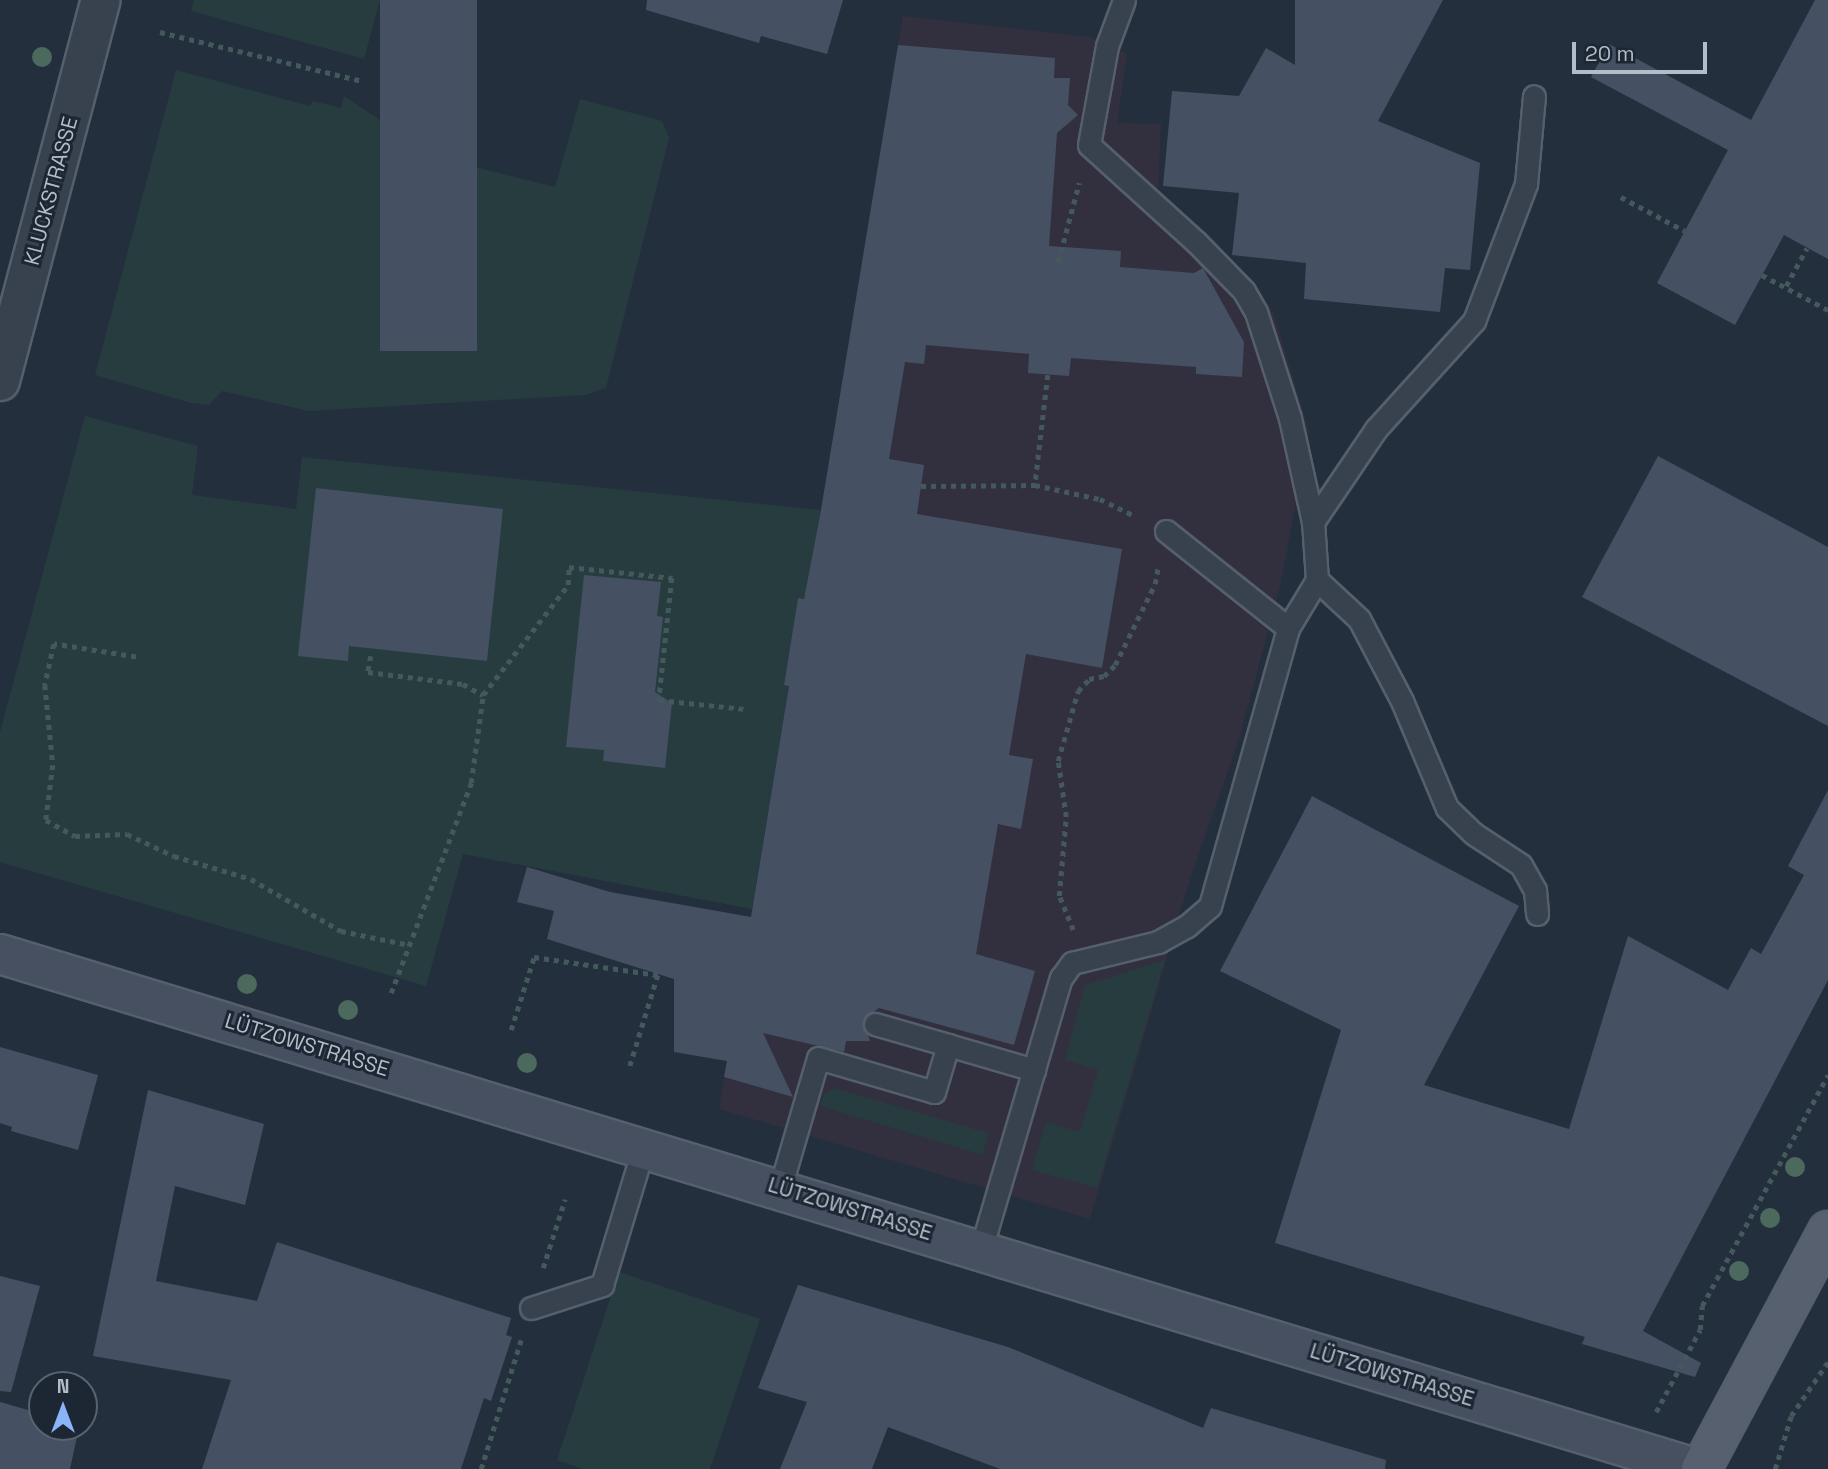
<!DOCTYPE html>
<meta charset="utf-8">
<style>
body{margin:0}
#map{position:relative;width:1828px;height:1469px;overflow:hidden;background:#242f3e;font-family:"Space Grotesk",sans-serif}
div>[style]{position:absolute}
.medical>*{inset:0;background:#32303f}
.green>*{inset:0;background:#263c3f}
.building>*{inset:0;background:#455162;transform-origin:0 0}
.path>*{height:4.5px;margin-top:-2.25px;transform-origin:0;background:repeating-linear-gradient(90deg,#44595c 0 5px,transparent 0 10px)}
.roads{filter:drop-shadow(2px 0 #565f6c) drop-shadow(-2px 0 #565f6c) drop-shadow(0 2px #565f6c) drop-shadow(0 -2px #565f6c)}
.lane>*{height:21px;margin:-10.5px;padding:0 10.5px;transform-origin:10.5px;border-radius:10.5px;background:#38414e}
.street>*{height:38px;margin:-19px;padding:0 19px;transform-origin:19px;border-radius:19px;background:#38414e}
.secondary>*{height:38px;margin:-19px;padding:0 19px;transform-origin:19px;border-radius:19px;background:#465061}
.primary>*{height:38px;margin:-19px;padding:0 19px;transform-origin:19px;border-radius:19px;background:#56606e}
.trees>*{width:20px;height:20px;margin:-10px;border-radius:50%;background:#4b6a5d}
span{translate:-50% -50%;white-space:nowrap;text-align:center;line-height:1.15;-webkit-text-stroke:6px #1d2633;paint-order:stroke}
.street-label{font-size:21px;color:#b4bcc9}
.north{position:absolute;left:28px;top:1371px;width:70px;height:70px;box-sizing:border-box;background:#1d2633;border:2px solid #59626f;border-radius:50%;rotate:0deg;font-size:19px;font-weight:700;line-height:28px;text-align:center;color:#b4bcc9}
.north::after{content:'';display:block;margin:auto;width:24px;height:32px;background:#8ab4f8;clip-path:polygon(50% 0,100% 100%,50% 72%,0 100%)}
.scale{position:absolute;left:1572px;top:42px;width:135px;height:32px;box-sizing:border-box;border:4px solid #b4bcc9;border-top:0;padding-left:9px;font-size:21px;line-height:24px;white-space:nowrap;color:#b4bcc9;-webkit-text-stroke:5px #1d2633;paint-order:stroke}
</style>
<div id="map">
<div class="medical">
<i style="clip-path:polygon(903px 16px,1090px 37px,1127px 54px,1117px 123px,1161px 124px,1158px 189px,1215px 241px,1273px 311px,1309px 432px,1281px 582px,1239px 739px,1190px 879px,1090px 1219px,719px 1109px,783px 726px,784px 685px,798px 598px,805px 599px,821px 510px)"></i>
</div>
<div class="green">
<i style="clip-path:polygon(194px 0,380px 0,364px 59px,191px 11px)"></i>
<i style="clip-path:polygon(176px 70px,310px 106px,313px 101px,341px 108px,344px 96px,435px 157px,555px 187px,580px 99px,662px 121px,669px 138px,606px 388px,585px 395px,309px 411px,222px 391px,209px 405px,191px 403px,95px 375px)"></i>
<i style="clip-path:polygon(85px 416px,198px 446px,192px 495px,296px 509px,302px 457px,821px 510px,804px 599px,798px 598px,784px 684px,789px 686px,752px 909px,463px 854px,426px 986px,0 862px,0 732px)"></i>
<i style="clip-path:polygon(1165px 960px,1097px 1188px,1032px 1170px,1046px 1122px,1080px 1132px,1098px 1070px,1065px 1060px,1085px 985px)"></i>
<i style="clip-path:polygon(834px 1088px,988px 1133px,983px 1155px,820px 1106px,824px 1094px)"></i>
<i style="clip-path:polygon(619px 1272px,760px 1319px,710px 1469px,583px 1469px,557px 1460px)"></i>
</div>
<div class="building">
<i style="left:380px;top:0;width:97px;height:351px"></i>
<i style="clip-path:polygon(647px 0,843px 0,827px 54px,761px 36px,759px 43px,646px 10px)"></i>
<i style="clip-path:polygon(1295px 0,1443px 0,1378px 121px,1480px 163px,1470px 270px,1445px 268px,1440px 312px,1304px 299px,1306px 263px,1232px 255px,1239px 193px,1163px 186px,1172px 91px,1239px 96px,1266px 48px,1295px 65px)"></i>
<i style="clip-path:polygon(1815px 0,1828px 0,1828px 259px,1784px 235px,1735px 325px,1657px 283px,1728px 150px,1591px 77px,1609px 44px,1751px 120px)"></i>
<i style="clip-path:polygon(898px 45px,1055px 58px,1054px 78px,1070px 78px,1068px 105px,1078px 115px,1057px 133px,1049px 246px,1121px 251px,1120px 267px,1194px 273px,1203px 268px,1244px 342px,1242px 377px,1196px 374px,1196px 367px,1071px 358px,1069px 376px,1028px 373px,1029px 354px,926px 345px,924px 364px,905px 362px,889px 459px,924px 465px,917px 514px,1122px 549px,1102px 668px,1026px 654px,1009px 755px,1033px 759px,1021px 829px,998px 824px,976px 954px,1035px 971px,1014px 1045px,879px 1008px,863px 1020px,870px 1041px,846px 1041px,844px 1052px,763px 1033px,793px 1097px,724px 1077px,727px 1061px,674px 1052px,674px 979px,547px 939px,554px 911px,517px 902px,527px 867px,610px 892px,751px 917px,789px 686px,784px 685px,798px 598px,804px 599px,821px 510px)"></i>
<i style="clip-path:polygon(1658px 456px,1828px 547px,1828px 726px,1582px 597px)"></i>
<i style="clip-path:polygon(316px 488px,503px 509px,487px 661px,349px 646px,348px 661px,298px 656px)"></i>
<i style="clip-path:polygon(584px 575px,661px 582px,657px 616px,663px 617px,655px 692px,672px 703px,665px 768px,603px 761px,604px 750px,566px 747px)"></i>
<i style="clip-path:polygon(1828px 790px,1828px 980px,1643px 1331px,1701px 1363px,1695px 1377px,1582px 1344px,1585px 1337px,1275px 1243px,1341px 1030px,1220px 971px,1312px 796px,1519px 906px,1424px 1085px,1569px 1129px,1628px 936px,1728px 990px,1751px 948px,1761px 954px,1804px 875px,1788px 866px)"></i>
<i style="clip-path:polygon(0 1047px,98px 1075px,78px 1150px,11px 1131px,12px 1127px,0 1123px)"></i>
<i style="clip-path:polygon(148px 1090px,264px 1124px,245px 1205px,175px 1186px,156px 1281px,257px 1301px,277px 1242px,511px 1318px,506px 1335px,512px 1337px,491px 1401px,484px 1398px,461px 1469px,202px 1469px,231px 1380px,93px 1356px)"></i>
<i style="clip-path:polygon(0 1276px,40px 1286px,11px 1392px,0 1391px)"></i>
<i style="clip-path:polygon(798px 1285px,1008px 1347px,1203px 1428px,1211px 1408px,1386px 1460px,1385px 1469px,1000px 1469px,888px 1427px,872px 1469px,780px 1469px,807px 1402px,758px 1388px)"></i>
<i style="clip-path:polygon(0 1402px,42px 1414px,42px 1427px,79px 1427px,70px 1469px,0 1469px)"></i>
</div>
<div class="path">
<i style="left:160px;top:32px;width:205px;rotate:13.6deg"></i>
<i style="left:1621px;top:197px;width:72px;rotate:28deg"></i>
<i style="left:1058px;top:262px;width:82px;rotate:-75.1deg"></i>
<i style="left:1762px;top:275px;width:75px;rotate:27.9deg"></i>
<i style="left:1786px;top:286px;width:43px;rotate:-61.1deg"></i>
<i style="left:1048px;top:375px;width:111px;rotate:96.7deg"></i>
<i style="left:1035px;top:485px;width:66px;rotate:12.2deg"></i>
<i style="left:1100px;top:499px;width:39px;rotate:26deg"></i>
<i style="left:921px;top:486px;width:114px;rotate:-0.5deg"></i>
<i style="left:371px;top:656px;width:16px;rotate:101deg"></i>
<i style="left:368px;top:672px;width:96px;rotate:7.2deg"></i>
<i style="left:463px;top:684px;width:23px;rotate:29deg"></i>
<i style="left:136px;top:657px;width:83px;rotate:-171deg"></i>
<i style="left:54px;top:644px;width:42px;rotate:102.4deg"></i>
<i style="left:45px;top:685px;width:80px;rotate:84.3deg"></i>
<i style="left:53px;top:765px;width:55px;rotate:97.3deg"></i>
<i style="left:46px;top:820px;width:33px;rotate:29deg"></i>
<i style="left:75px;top:836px;width:52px;rotate:-2.2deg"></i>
<i style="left:127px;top:834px;width:52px;rotate:25.1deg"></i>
<i style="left:174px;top:856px;width:80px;rotate:16.6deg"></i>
<i style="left:251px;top:879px;width:104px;rotate:30deg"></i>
<i style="left:341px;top:931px;width:70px;rotate:11.5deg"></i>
<i style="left:1073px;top:930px;width:37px;rotate:-112deg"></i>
<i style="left:1059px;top:896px;width:79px;rotate:-84.9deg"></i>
<i style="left:1066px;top:817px;width:57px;rotate:-98.1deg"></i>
<i style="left:1058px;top:761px;width:73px;rotate:-74.1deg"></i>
<i style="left:1078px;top:691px;width:16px;rotate:-47deg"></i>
<i style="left:1089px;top:679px;width:15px;rotate:-11deg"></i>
<i style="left:1104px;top:676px;width:16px;rotate:-45deg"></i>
<i style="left:1115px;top:665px;width:90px;rotate:-63.7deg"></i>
<i style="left:1155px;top:584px;width:17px;rotate:-80deg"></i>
<i style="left:391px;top:993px;width:225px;rotate:-69.1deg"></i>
<i style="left:471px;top:783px;width:89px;rotate:-82.2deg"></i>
<i style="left:483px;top:695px;width:139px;rotate:-52.3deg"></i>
<i style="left:568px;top:585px;width:18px;rotate:-87deg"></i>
<i style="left:569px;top:567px;width:104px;rotate:6.1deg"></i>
<i style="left:672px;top:578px;width:123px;rotate:96.1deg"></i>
<i style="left:659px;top:700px;width:85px;rotate:6deg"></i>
<i style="left:511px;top:1030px;width:77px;rotate:-72.5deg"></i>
<i style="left:534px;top:957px;width:125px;rotate:8.3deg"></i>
<i style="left:658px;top:975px;width:95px;rotate:107.1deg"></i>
<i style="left:543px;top:1268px;width:72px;rotate:-72.3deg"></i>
<i style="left:1656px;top:1412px;width:93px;rotate:-61.8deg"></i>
<i style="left:1700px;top:1330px;width:24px;rotate:-85deg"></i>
<i style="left:1702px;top:1306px;width:263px;rotate:-61.4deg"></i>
<i style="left:481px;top:1469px;width:135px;rotate:-72.8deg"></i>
<i style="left:1775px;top:1469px;width:55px;rotate:-73.2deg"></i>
<i style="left:1791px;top:1416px;width:65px;rotate:-55.6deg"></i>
</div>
<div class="roads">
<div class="lane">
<i style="left:1313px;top:522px;width:112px;rotate:-55.9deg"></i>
<i style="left:1376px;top:429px;width:146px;rotate:-47.8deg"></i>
<i style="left:1474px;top:321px;width:147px;rotate:-69.2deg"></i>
<i style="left:1526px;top:184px;width:88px;rotate:-84.8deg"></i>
<i style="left:1166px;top:531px;width:156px;rotate:38.5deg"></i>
<i style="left:1317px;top:580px;width:57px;rotate:42.9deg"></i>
<i style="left:1359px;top:619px;width:93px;rotate:62.3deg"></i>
<i style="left:1402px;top:701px;width:116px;rotate:67.2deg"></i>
<i style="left:1447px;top:808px;width:37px;rotate:44deg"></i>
<i style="left:1474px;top:834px;width:56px;rotate:33.4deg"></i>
<i style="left:1521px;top:865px;width:29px;rotate:61deg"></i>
<i style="left:1535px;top:890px;width:24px;rotate:85deg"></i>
<i style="left:875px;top:1024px;width:76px;rotate:16deg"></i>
<i style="left:780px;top:1188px;width:135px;rotate:-73.7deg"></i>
<i style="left:818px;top:1058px;width:121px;rotate:16.3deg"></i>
<i style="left:934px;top:1092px;width:49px;rotate:-73.4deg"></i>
<i style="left:948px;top:1045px;width:90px;rotate:16.2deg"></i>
<i style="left:981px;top:1249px;width:283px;rotate:-73.6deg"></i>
<i style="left:1061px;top:978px;width:19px;rotate:-54deg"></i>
<i style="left:1072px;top:963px;width:89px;rotate:-13.7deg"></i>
<i style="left:1158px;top:942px;width:33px;rotate:-29deg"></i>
<i style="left:1187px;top:926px;width:30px;rotate:-41deg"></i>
<i style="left:1210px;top:906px;width:289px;rotate:-74.3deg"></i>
<i style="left:1288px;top:628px;width:56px;rotate:-58.9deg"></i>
<i style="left:1317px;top:580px;width:58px;rotate:-93.9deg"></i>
<i style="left:1313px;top:522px;width:107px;rotate:-102.5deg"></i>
<i style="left:1290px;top:418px;width:111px;rotate:-107.8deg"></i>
<i style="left:1256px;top:312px;width:24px;rotate:-120deg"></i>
<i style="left:1244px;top:291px;width:69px;rotate:-134.4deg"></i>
<i style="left:1196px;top:242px;width:144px;rotate:-137.8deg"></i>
<i style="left:1089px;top:145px;width:101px;rotate:-79.7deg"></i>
<i style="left:1107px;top:46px;width:49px;rotate:-69.7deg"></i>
<i style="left:531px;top:1308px;width:75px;rotate:-17.9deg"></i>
<i style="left:602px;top:1285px;width:145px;rotate:-73.2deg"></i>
</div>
<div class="street">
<i style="left:0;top:381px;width:394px;rotate:-75.2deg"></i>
</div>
<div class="secondary">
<i style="left:0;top:954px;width:1774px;rotate:16.87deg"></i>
</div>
<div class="primary">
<i style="left:1701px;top:1469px;width:270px;rotate:-61.9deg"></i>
</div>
</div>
<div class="trees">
<i style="left:42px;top:57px"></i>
<i style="left:247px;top:984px"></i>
<i style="left:348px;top:1010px"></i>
<i style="left:527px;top:1063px"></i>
<i style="left:1795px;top:1167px"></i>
<i style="left:1770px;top:1218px"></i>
<i style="left:1739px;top:1271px"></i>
</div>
<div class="street-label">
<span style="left:51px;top:191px;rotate:-75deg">KLUCKSTRASSE</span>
<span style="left:307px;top:1045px;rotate:17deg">LÜTZOWSTRASSE</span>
<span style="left:850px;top:1209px;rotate:17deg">LÜTZOWSTRASSE</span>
<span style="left:1392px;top:1375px;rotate:17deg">LÜTZOWSTRASSE</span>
</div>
<div class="north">N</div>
<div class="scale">20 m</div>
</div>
